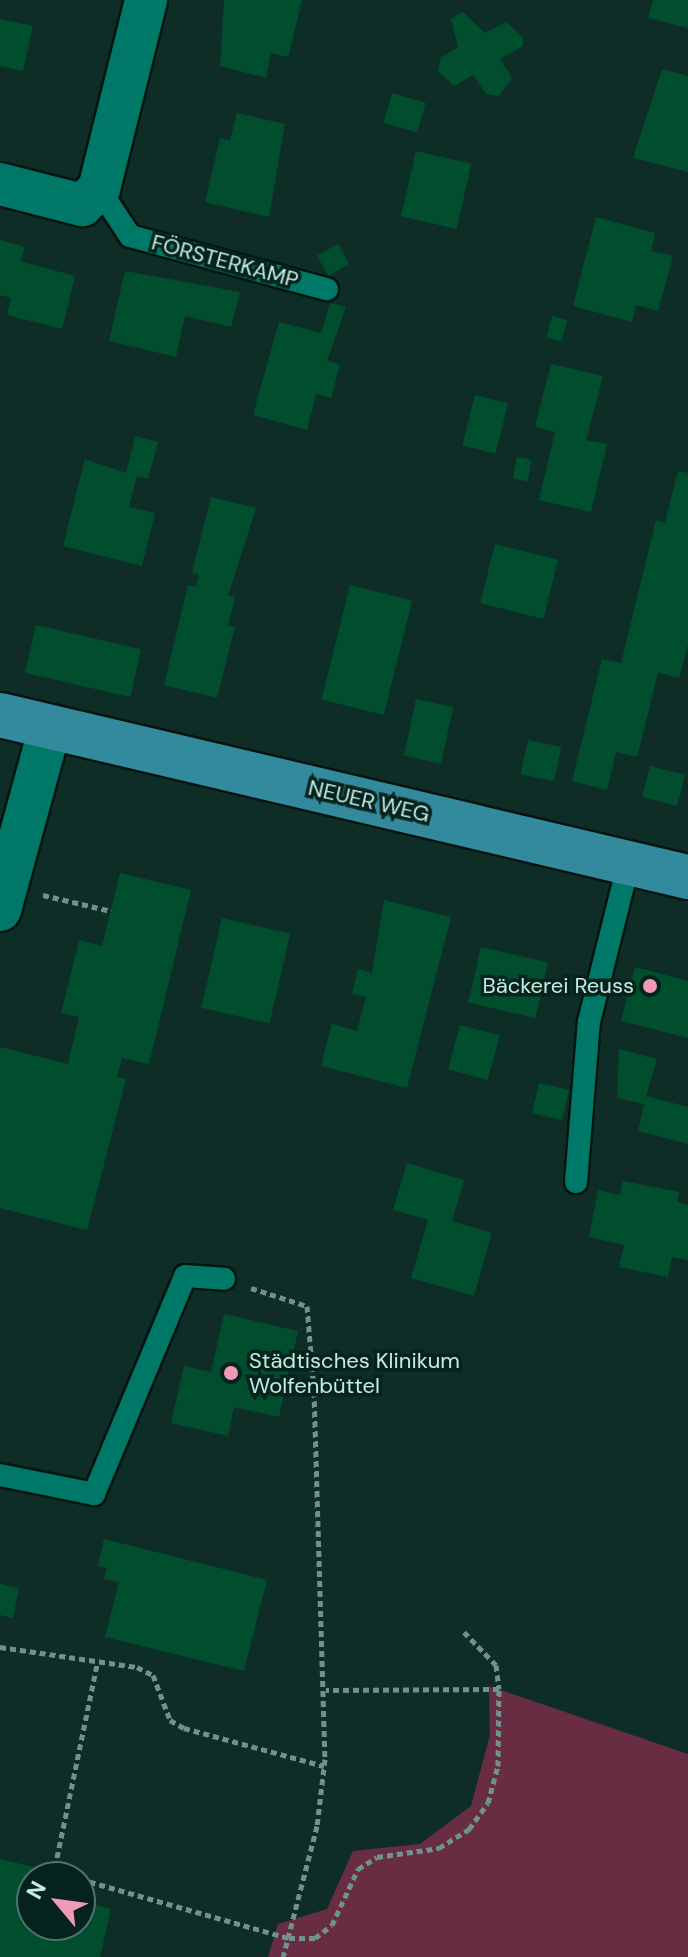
<!DOCTYPE html>
<meta charset="utf-8">
<style>
body{margin:0}
#map{position:relative;width:688px;height:1957px;overflow:hidden;background:#0e2d27;font-family:"DM Sans",sans-serif}
div>[style]{position:absolute}
.green>*{inset:0;background:#692d43}
.building>*{inset:0;background:#014e2f;transform-origin:0 0}
.path>*{height:5px;margin-top:-2.5px;transform-origin:0;background:repeating-linear-gradient(90deg,#6e938a 0 6px,transparent 0 10px)}
.roads{filter:drop-shadow(2px 0 #001510) drop-shadow(-2px 0 #001510) drop-shadow(0 2px #001510) drop-shadow(0 -2px #001510)}
.lane>*{height:22px;margin:-11px;padding:0 11px;transform-origin:11px;border-radius:11px;background:#007867}
.street>*{height:42px;margin:-21px;padding:0 21px;transform-origin:21px;border-radius:21px;background:#007867}
.primary>*{height:44px;margin:-22px;padding:0 22px;transform-origin:22px;border-radius:22px;background:#328a9c}
.dots>*{width:22px;height:22px;translate:-50% -50%;box-sizing:border-box;border:4px solid #04231d;border-radius:50%}
span{translate:-50% -50%;white-space:nowrap;text-align:center;line-height:1.15;-webkit-text-stroke:7px #04231d;paint-order:stroke}
.street-label{font-size:22px;color:#c2ede2}
.poi-label{font-size:22px;color:#c2ede2}
.right{translate:-100% -50%;text-align:right}
.left{translate:0 -50%;text-align:left}
.north{position:absolute;left:16px;top:1861px;width:80px;height:80px;box-sizing:border-box;background:#04231d;border:2px solid #50746c;border-radius:50%;rotate:299deg;font-size:22px;font-weight:700;line-height:32px;text-align:center;color:#c2ede2}
.north::after{content:'';display:block;margin:auto;width:28px;height:36px;background:#f09ab6;clip-path:polygon(50% 0,100% 100%,50% 72%,0 100%)}
</style>
<div id="map">
<div class="green">
<i style="clip-path:polygon(489px 1686px,688px 1754px,688px 1957px,268px 1957px,278px 1924px,327px 1909px,353px 1851px,420px 1844px,471px 1806px,490px 1735px)"></i>
</div>
<div class="building">
<i style="clip-path:polygon(224px 0,302px 0,288px 57px,271px 53px,266px 78px,220px 66px)"></i>
<i style="clip-path:polygon(653px 0,688px 0,688px 28px,648px 18px)"></i>
<i style="clip-path:polygon(463px 12px,485px 33px,506px 22px,523px 37px,523px 46px,500px 59px,512px 78px,499px 96px,486px 94px,473px 75px,454px 86px,438px 71px,441px 58px,458px 47px,451px 19px)"></i>
<i style="clip-path:polygon(0 19px,33px 26px,23px 71px,0 66px)"></i>
<i style="clip-path:polygon(662px 69px,688px 76px,688px 172px,633px 158px)"></i>
<i style="left:392px;top:93px;width:35px;height:31px;rotate:16deg"></i>
<i style="clip-path:polygon(237px 113px,285px 124px,269px 217px,205px 202px,220px 138px,230px 141px)"></i>
<i style="left:416px;top:151px;width:57px;height:67px;rotate:13deg"></i>
<i style="clip-path:polygon(596px 217px,655px 233px,651px 251px,673px 256px,658px 311px,636px 305px,632px 322px,573px 306px)"></i>
<i style="clip-path:polygon(0 240px,25px 247px,20px 261px,75px 276px,62px 329px,7px 315px,11px 298px,0 295px)"></i>
<i style="left:338px;top:244px;width:23px;height:24px;rotate:61deg"></i>
<i style="clip-path:polygon(125px 271px,240px 292px,231px 327px,185px 316px,176px 357px,109px 341px)"></i>
<i style="clip-path:polygon(330px 303px,346px 307px,327px 361px,340px 364px,331px 398px,316px 394px,307px 430px,253px 415px,279px 322px,321px 333px)"></i>
<i style="left:552px;top:316px;width:16px;height:22px;rotate:15deg"></i>
<i style="clip-path:polygon(551px 364px,603px 376px,586px 440px,607px 444px,591px 512px,539px 500px,555px 432px,535px 427px)"></i>
<i style="left:475px;top:395px;width:34px;height:52px;rotate:14deg"></i>
<i style="clip-path:polygon(135px 436px,158px 442px,148px 479px,137px 476px,129px 507px,155px 513px,142px 566px,63px 546px,85px 459px,126px 473px)"></i>
<i style="left:517px;top:457px;width:15px;height:22px;rotate:11deg"></i>
<i style="clip-path:polygon(678px 471px,688px 473px,688px 644px,679px 678px,658px 672px,637px 757px,616px 752px,607px 790px,572px 781px,602px 659px,621px 663px,656px 520px,665px 523px)"></i>
<i style="clip-path:polygon(211px 497px,256px 508px,228px 596px,235px 597px,228px 626px,235px 627px,217px 698px,164px 685px,188px 585px,196px 587px,199px 575px,192px 573px)"></i>
<i style="left:495px;top:544px;width:65px;height:61px;rotate:14deg"></i>
<i style="left:350px;top:585px;width:64px;height:118px;rotate:14deg"></i>
<i style="left:36px;top:625px;width:108px;height:49px;rotate:13deg"></i>
<i style="left:416px;top:699px;width:38px;height:58px;rotate:12deg"></i>
<i style="left:528px;top:740px;width:34px;height:35px;rotate:12deg"></i>
<i style="left:650px;top:766px;width:36px;height:32px;rotate:14deg"></i>
<i style="clip-path:polygon(120px 873px,191px 890px,149px 1064px,122px 1058px,117px 1077px,126px 1079px,87px 1230px,0 1208px,0 1047px,68px 1064px,79px 1017px,61px 1013px,79px 940px,102px 946px)"></i>
<i style="clip-path:polygon(384px 900px,451px 917px,407px 1088px,321px 1066px,332px 1024px,357px 1031px,366px 997px,352px 994px,358px 969px,372px 973px)"></i>
<i style="left:222px;top:918px;width:70px;height:92px;rotate:13deg"></i>
<i style="left:481px;top:947px;width:69px;height:57px;rotate:13deg"></i>
<i style="clip-path:polygon(635px 967px,688px 981px,688px 1038px,621px 1021px)"></i>
<i style="left:460px;top:1025px;width:41px;height:46px;rotate:15deg"></i>
<i style="clip-path:polygon(619px 1049px,657px 1059px,646px 1096px,688px 1107px,688px 1144px,638px 1131px,644px 1104px,617px 1098px)"></i>
<i style="left:539px;top:1083px;width:31px;height:31px;rotate:13deg"></i>
<i style="clip-path:polygon(407px 1163px,464px 1180px,452px 1221px,492px 1233px,474px 1296px,411px 1278px,428px 1220px,393px 1210px)"></i>
<i style="clip-path:polygon(623px 1181px,679px 1192px,677px 1202px,688px 1205px,688px 1260px,672px 1257px,668px 1277px,619px 1267px,624px 1245px,589px 1237px,598px 1190px,620px 1195px)"></i>
<i style="clip-path:polygon(224px 1314px,298px 1331px,279px 1417px,234px 1407px,228px 1436px,171px 1423px,184px 1366px,211px 1372px)"></i>
<i style="clip-path:polygon(104px 1539px,267px 1580px,244px 1671px,105px 1637px,119px 1582px,104px 1579px,107px 1568px,98px 1566px)"></i>
<i style="clip-path:polygon(0 1584px,19px 1588px,13px 1618px,0 1615px)"></i>
<i style="clip-path:polygon(0 1859px,38px 1868px,32px 1925px,80px 1925px,80px 1901px,111px 1909px,100px 1957px,0 1957px)"></i>
</div>
<div class="path">
<i style="left:43px;top:895px;width:70px;rotate:13.2deg"></i>
<i style="left:251px;top:1288px;width:59px;rotate:17.8deg"></i>
<i style="left:307px;top:1306px;width:85px;rotate:85.3deg"></i>
<i style="left:314px;top:1391px;width:368px;rotate:88.3deg"></i>
<i style="left:325px;top:1759px;width:67px;rotate:96.8deg"></i>
<i style="left:317px;top:1826px;width:135px;rotate:104.5deg"></i>
<i style="left:464px;top:1632px;width:46px;rotate:45.9deg"></i>
<i style="left:496px;top:1665px;width:24px;rotate:83deg"></i>
<i style="left:0;top:1647px;width:138px;rotate:8.3deg"></i>
<i style="left:137px;top:1667px;width:18px;rotate:27deg"></i>
<i style="left:153px;top:1675px;width:48px;rotate:69.3deg"></i>
<i style="left:170px;top:1720px;width:16px;rotate:30deg"></i>
<i style="left:184px;top:1728px;width:145px;rotate:15.2deg"></i>
<i style="left:55px;top:1871px;width:20px;rotate:18deg"></i>
<i style="left:53px;top:1877px;width:217px;rotate:-78.3deg"></i>
<i style="left:80px;top:1879px;width:217px;rotate:15.8deg"></i>
<i style="left:289px;top:1938px;width:26px"></i>
<i style="left:315px;top:1938px;width:21px;rotate:-37deg"></i>
<i style="left:332px;top:1925px;width:62px;rotate:-65.1deg"></i>
<i style="left:358px;top:1869px;width:22px;rotate:-32deg"></i>
<i style="left:377px;top:1857px;width:63px;rotate:-8.3deg"></i>
<i style="left:439px;top:1848px;width:36px;rotate:-32deg"></i>
<i style="left:469px;top:1829px;width:32px;rotate:-54deg"></i>
<i style="left:488px;top:1803px;width:38px;rotate:-75deg"></i>
<i style="left:498px;top:1766px;width:77px;rotate:-89.3deg"></i>
<i style="left:499px;top:1689px;width:173px;rotate:179.7deg"></i>
</div>
<div class="roads">
<div class="lane">
<i style="left:99px;top:189px;width:56px;rotate:56.6deg"></i>
<i style="left:130px;top:236px;width:204px;rotate:15.1deg"></i>
<i style="left:576px;top:1182px;width:161px;rotate:-85.4deg"></i>
<i style="left:589px;top:1022px;width:165px;rotate:-76deg"></i>
<i style="left:0;top:1475px;width:96px;rotate:11.4deg"></i>
<i style="left:94px;top:1494px;width:236px;rotate:-67.3deg"></i>
<i style="left:185px;top:1276px;width:39px;rotate:4deg"></i>
</div>
<div class="street">
<i style="left:0;top:184px;width:85px;rotate:14.4deg"></i>
<i style="left:82px;top:205px;width:23px;rotate:-43deg"></i>
<i style="left:99px;top:189px;width:195px;rotate:-76deg"></i>
<i style="left:0;top:910px;width:190px;rotate:-74.7deg"></i>
</div>
<div class="primary">
<i style="left:0;top:715px;width:707px;rotate:13.25deg"></i>
</div>
</div>
<div class="dots">
<i style="left:650px;top:986px;background:#f09ab6"></i>
<i style="left:231px;top:1373px;background:#f09ab6"></i>
</div>
<div class="street-label">
<span style="left:225px;top:261px;rotate:15deg">FÖRSTERKAMP</span>
<span style="left:369px;top:801px;rotate:13deg">NEUER WEG</span>
</div>
<div class="poi-label">
<span class="right" style="left:634px;top:986px">Bäckerei Reuss</span>
<span class="left" style="left:249px;top:1373px">Städtisches Klinikum<br>Wolfenbüttel</span>
</div>
<div class="north">N</div>
</div>
